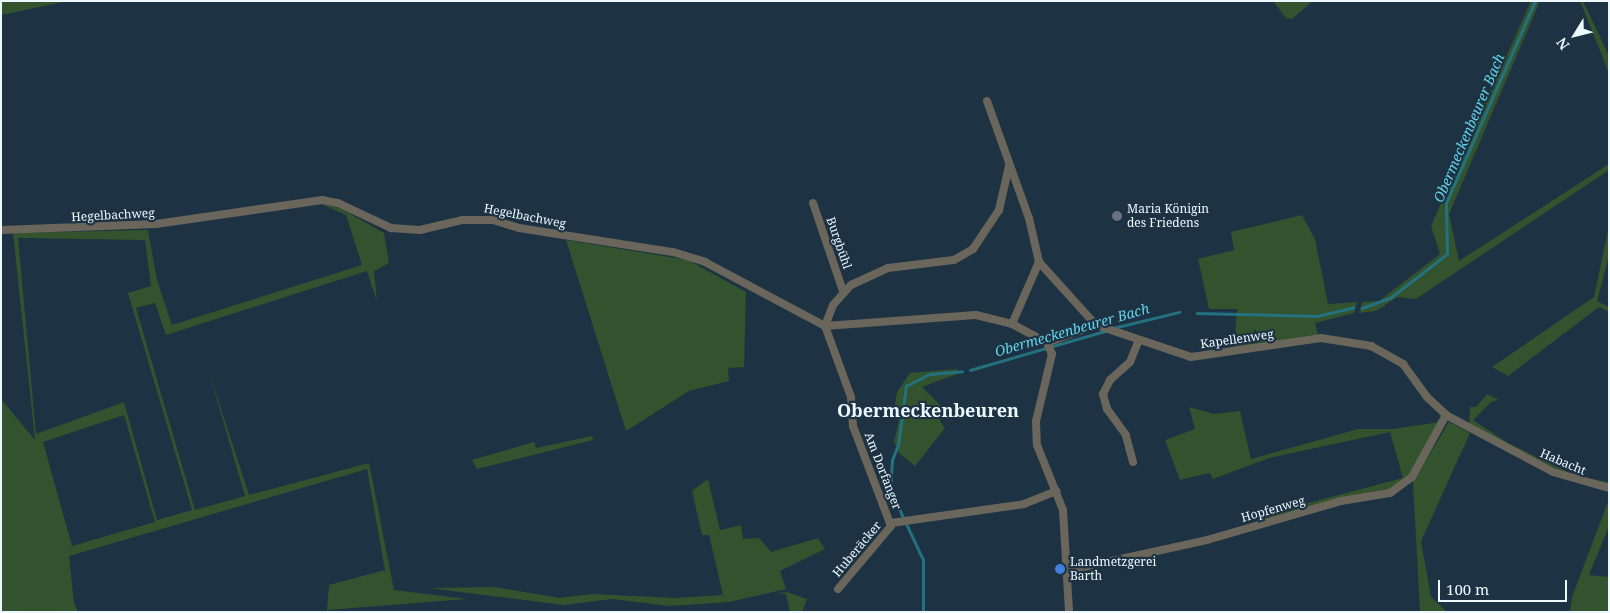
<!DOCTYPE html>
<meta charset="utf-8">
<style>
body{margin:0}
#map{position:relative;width:1610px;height:613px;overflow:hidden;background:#1d3242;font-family:"Noto Serif",serif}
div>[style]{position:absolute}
.green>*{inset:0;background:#32532d}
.stream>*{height:2.5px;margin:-1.25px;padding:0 1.25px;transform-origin:1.25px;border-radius:1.25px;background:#247180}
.street>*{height:8px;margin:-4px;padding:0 4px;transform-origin:4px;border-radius:4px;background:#6a665b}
.dots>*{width:14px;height:14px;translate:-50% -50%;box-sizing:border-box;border:2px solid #1d3242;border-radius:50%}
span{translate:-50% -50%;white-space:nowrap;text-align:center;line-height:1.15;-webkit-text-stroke:4.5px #1d3242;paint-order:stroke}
.poi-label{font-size:12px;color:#ecf7ff}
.left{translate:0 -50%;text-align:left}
.street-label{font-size:12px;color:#ecf7ff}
.water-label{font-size:14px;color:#62d2e9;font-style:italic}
.district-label{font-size:18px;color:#ecf7ff;font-weight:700}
.frame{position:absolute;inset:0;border:2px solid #ecf7ff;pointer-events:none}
.north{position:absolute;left:1550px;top:10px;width:50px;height:50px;-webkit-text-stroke:4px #1d3242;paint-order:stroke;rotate:234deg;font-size:14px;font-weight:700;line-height:20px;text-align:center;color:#ecf7ff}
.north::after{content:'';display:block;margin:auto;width:18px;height:22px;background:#ecf7ff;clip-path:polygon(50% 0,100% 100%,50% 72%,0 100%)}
.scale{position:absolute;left:1438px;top:580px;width:129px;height:22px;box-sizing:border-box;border:2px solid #ecf7ff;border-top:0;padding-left:6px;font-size:15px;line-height:18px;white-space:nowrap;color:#ecf7ff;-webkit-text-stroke:4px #1d3242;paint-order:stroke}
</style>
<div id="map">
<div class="green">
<i style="clip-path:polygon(1px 1px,68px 1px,1px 15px)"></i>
<i style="clip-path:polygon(1273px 1px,1313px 1px,1292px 19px,1286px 18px)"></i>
<i style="clip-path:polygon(1531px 1px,1540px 1px,1449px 214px,1459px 261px,1609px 164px,1609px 170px,1416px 299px,1397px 297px,1376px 311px,1359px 313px,1362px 302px,1379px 301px,1440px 254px,1431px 226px)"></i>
<i style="clip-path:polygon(1580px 1px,1583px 1px,1609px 56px,1609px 73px)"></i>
<i style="clip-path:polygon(evenodd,321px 204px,340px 208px,384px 233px,389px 263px,374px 271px,377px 302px,367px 271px,166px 335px,155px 303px,136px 308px,195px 510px,245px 496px,208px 369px,249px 495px,369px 463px,394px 590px,467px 599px,327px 610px,329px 585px,385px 570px,367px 469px,69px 556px,74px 603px,78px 612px,1px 612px,1px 399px,35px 440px,13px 233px,148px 230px,157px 280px,172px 325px,362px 265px,346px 215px,321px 204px,18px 238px,145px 240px,151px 286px,128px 293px,192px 510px,157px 520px,124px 402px,36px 434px,18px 238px,321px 204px,124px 415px,155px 522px,72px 546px,43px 442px,124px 415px)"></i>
<i style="clip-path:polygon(1302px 215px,1315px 239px,1328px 304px,1357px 302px,1354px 313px,1315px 323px,1318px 335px,1234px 349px,1237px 309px,1209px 309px,1198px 259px,1234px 250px,1231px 232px)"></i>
<i style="clip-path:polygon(1609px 225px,1609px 256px,1597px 301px,1609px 307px,1609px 312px,1599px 307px,1508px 376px,1492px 367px,1594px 297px)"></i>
<i style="clip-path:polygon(566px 240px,688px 260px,746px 292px,744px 367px,728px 368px,729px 381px,689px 391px,626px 431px)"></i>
<i style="clip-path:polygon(957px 369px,957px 374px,922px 387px,941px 406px,940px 421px,945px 428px,915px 466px,899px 453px,894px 442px,899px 420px,893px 416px,897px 392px,910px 373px)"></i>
<i style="clip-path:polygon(1487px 394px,1499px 400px,1491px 402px,1473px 420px,1508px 443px,1578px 477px,1609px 482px,1609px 485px,1573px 477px,1469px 424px,1470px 407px,1476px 407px)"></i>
<i style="clip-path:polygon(1189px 407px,1214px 414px,1240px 411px,1251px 459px,1358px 429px,1393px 429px,1440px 422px,1410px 476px,1390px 491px,1232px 531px,1293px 507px,1403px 478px,1390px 432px,1269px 458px,1213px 479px,1210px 473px,1180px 480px,1165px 440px,1195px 429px)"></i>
<i style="clip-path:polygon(1449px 422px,1470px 433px,1421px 541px,1431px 597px,1447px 612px,1420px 612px,1413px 482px)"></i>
<i style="clip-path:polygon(592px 436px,593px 440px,477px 469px,472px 460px,534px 442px,536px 448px)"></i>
<i style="clip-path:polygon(708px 479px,720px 530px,741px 525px,743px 539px,759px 538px,771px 552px,818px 538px,825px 549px,780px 571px,786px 589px,729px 602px,670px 606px,612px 599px,564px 605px,429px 588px,494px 587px,560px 598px,591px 594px,676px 598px,723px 595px,709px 535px,702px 535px,692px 491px)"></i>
<i style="clip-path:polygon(1609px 499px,1609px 526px,1589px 575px,1609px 577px,1609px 612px,1570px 612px,1572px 597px)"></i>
<i style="clip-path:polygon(787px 592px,807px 599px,802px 612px,790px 612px,786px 594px,777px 593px)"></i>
</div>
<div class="stream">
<i style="left:1362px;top:308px;width:30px;rotate:-20deg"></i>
<i style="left:1390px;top:298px;width:72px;rotate:-37.7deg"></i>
<i style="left:1447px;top:254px;width:51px;rotate:-91.1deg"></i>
<i style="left:1446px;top:203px;width:221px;rotate:-66.2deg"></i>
<i style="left:1197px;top:313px;width:120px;rotate:1.4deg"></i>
<i style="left:1317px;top:316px;width:37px;rotate:-13deg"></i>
<i style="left:1113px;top:328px;width:68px;rotate:-13.6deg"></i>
<i style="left:970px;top:370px;width:141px;rotate:-16.1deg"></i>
<i style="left:923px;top:612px;width:52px;rotate:-90deg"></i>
<i style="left:923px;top:560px;width:77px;rotate:-115.2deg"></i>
<i style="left:890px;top:490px;width:30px;rotate:-86deg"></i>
<i style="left:892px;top:460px;width:16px;rotate:-68deg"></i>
<i style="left:898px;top:445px;width:60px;rotate:-82.3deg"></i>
<i style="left:906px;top:386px;width:27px;rotate:-27deg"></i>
<i style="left:930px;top:374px;width:32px;rotate:-5deg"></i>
</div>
<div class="street">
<i style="left:987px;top:101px;width:124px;rotate:70.3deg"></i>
<i style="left:1029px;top:218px;width:45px;rotate:77.2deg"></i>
<i style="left:1039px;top:262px;width:85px;rotate:47.9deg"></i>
<i style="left:1096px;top:325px;width:100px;rotate:18.6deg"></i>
<i style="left:1191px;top:357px;width:131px;rotate:-8.3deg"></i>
<i style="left:1321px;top:338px;width:51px;rotate:9.1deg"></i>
<i style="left:1371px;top:346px;width:37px;rotate:29deg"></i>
<i style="left:1403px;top:364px;width:41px;rotate:54deg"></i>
<i style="left:1427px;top:397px;width:26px;rotate:43deg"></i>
<i style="left:1446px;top:415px;width:121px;rotate:28deg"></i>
<i style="left:1553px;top:472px;width:58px;rotate:15.9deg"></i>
<i style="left:813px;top:203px;width:93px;rotate:71.2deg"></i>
<i style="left:1px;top:230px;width:155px;rotate:-2.2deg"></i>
<i style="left:156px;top:224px;width:168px;rotate:-8.2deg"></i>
<i style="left:322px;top:200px;width:16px;rotate:11deg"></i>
<i style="left:338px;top:203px;width:59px;rotate:25.3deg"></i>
<i style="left:391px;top:228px;width:29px;rotate:4deg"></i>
<i style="left:420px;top:230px;width:43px;rotate:-13.4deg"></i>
<i style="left:462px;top:220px;width:31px"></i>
<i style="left:493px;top:220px;width:27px;rotate:17deg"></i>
<i style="left:519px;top:228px;width:156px;rotate:8.9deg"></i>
<i style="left:673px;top:252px;width:34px;rotate:17deg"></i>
<i style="left:705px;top:262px;width:136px;rotate:28.1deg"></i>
<i style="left:825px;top:326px;width:22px;rotate:-69deg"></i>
<i style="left:833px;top:305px;width:27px;rotate:-48deg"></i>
<i style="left:851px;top:285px;width:41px;rotate:-24.7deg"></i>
<i style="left:888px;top:268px;width:66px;rotate:-6.9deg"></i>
<i style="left:954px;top:260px;width:22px;rotate:-30deg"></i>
<i style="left:973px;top:249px;width:47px;rotate:-56.3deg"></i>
<i style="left:999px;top:210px;width:45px;rotate:-77.2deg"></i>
<i style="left:1012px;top:324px;width:68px;rotate:-66.5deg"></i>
<i style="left:1047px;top:343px;width:52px;rotate:-20.2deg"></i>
<i style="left:1133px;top:462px;width:28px;rotate:-105deg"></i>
<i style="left:1126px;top:435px;width:32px;rotate:-126deg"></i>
<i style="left:1107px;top:409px;width:16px;rotate:-105deg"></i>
<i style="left:1103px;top:394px;width:16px;rotate:-63deg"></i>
<i style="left:1110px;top:380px;width:27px;rotate:-42deg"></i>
<i style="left:1130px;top:362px;width:22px;rotate:-68deg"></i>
<i style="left:891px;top:523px;width:134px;rotate:-8.1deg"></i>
<i style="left:1024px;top:504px;width:35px;rotate:-22deg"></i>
<i style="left:1066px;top:571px;width:144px;rotate:-12.4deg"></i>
<i style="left:1207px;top:540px;width:140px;rotate:-16.2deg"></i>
<i style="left:1341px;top:501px;width:50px;rotate:-9.3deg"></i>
<i style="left:1390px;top:493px;width:27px;rotate:-36deg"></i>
<i style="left:1412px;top:477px;width:71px;rotate:-61.3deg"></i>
<i style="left:838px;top:589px;width:82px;rotate:-49.9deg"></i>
<i style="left:891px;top:526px;width:107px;rotate:-110.8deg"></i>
<i style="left:853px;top:426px;width:29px;rotate:-94deg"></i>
<i style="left:851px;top:397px;width:76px;rotate:-110.1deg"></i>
<i style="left:825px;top:326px;width:151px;rotate:-4.2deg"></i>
<i style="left:976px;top:315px;width:37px;rotate:14deg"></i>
<i style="left:1012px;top:324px;width:40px;rotate:28deg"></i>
<i style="left:1047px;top:343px;width:12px;rotate:66deg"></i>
<i style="left:1052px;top:354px;width:69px;rotate:103.4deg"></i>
<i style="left:1036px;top:421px;width:24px;rotate:88deg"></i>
<i style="left:1037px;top:445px;width:70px;rotate:68.2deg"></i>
<i style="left:1063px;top:510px;width:102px;rotate:86.6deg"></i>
</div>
<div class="dots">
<i style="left:1117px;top:216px;background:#6b7280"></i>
<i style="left:1060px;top:569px;background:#3f7fe0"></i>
</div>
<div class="poi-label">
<span class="left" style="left:1127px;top:216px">Maria Königin<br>des Friedens</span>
<span class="left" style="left:1070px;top:569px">Landmetzgerei<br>Barth</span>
</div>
<div class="street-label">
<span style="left:113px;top:215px;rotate:-3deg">Hegelbachweg</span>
<span style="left:525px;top:216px;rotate:11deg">Hegelbachweg</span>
<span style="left:839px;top:243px;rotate:71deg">Burgbühl</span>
<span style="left:1237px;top:339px;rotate:-8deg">Kapellenweg</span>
<span style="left:1563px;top:462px;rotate:23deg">Habacht</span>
<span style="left:883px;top:471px;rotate:69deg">Am Dorfanger</span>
<span style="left:1273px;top:509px;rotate:-16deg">Hopfenweg</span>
<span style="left:857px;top:549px;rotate:-50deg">Huberäcker</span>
</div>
<div class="water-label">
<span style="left:1469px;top:128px;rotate:-67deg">Obermeckenbeurer Bach</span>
<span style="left:1072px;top:330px;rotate:-16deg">Obermeckenbeurer Bach</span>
</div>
<div class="district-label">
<span style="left:928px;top:410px">Obermeckenbeuren</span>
</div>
<div class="frame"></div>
<div class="north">N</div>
<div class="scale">100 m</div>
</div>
